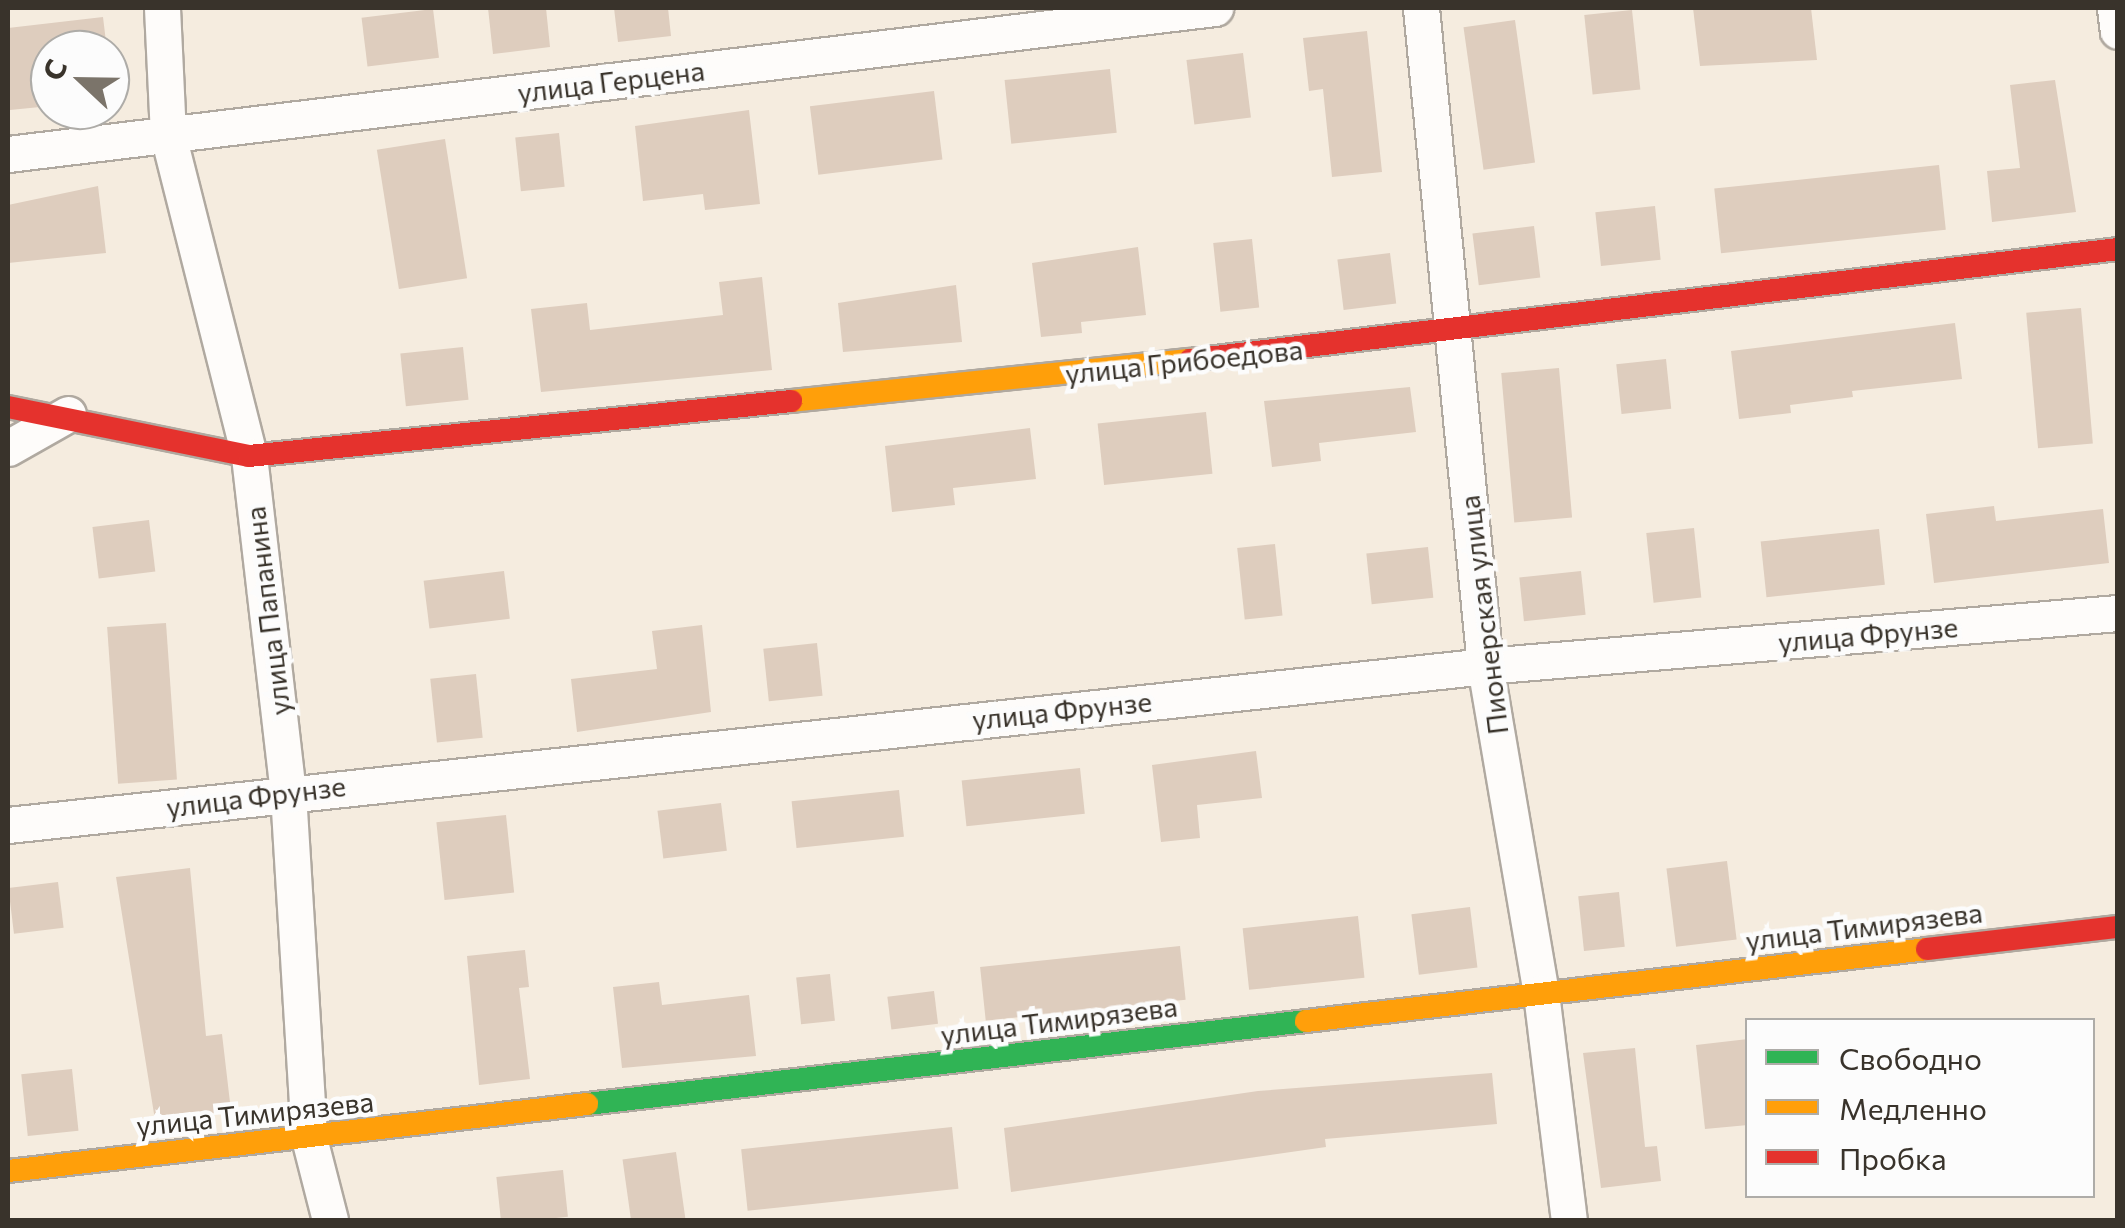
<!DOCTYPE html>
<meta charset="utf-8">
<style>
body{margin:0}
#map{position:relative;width:2125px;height:1228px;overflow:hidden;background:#f5ecdf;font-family:Commissioner,sans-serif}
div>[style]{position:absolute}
.building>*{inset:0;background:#decdbe;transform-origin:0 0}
.roads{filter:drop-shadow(2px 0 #b0a9a0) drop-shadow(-2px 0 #b0a9a0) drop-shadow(0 2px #b0a9a0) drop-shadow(0 -2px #b0a9a0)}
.street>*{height:35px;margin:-17.5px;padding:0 17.5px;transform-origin:17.5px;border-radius:17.5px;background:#fefcfa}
.fast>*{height:22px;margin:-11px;padding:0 11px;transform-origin:11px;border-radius:11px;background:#30b455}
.slow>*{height:22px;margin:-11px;padding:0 11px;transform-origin:11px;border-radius:11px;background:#ff9f0a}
.jam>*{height:22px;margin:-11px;padding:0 11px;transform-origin:11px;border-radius:11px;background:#e5322d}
span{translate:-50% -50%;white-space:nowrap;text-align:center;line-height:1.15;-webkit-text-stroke:9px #fcfcfc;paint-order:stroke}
.street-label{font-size:28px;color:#39332b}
.frame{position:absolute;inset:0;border:10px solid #39332b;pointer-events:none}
.legend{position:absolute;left:1745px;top:1018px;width:350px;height:180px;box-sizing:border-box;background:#fcfcfc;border:2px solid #aeaca8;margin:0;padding:12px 18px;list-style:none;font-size:30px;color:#39332b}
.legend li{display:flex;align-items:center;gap:20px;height:50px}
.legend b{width:50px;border:2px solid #aeaca8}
.north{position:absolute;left:30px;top:30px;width:100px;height:100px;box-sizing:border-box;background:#fcfcfc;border:2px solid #aeaca8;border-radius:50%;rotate:292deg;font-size:28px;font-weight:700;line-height:40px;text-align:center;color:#39332b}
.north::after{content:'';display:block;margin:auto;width:35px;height:45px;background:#7b746a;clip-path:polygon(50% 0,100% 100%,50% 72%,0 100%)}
</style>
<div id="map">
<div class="building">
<i style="clip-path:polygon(488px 8px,546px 8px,550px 47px,493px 54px)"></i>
<i style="clip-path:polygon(614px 8px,668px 8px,671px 36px,618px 42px)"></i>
<i style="clip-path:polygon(1693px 8px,1811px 8px,1817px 60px,1700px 66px)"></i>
<i style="left:433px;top:9px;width:49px;height:72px;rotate:83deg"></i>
<i style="left:1632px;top:10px;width:80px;height:48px;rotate:84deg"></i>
<i style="clip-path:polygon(103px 17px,107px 50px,50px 50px,50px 106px,10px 110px,8px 28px)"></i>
<i style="left:1515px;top:20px;width:144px;height:52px;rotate:82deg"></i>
<i style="clip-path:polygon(1367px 31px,1382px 172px,1332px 177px,1323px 89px,1309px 91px,1303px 38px)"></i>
<i style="left:1243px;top:53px;width:65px;height:57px;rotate:83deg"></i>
<i style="left:1110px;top:69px;width:64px;height:106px;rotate:84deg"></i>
<i style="clip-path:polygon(2055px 80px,2076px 212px,1992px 222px,1987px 171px,2020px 168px,2010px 85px)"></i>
<i style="left:934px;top:91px;width:69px;height:125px;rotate:83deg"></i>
<i style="clip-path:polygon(749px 110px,760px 204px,705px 210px,703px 194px,643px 201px,635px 126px)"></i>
<i style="left:559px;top:133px;width:54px;height:44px;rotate:84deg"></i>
<i style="left:445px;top:139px;width:141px;height:69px;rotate:81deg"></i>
<i style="left:1939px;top:165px;width:65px;height:226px;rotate:84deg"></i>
<i style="clip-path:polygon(98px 186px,106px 253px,8px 263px,8px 205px)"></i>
<i style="left:1655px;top:206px;width:54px;height:60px;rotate:84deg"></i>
<i style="left:1534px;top:226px;width:52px;height:62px;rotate:83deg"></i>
<i style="left:1252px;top:239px;width:69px;height:39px;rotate:84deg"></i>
<i style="clip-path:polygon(1138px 247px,1146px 315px,1081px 322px,1082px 333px,1041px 337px,1032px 263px)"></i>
<i style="left:1390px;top:253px;width:51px;height:53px;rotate:83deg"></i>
<i style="clip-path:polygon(762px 277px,772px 370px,541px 392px,531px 309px,587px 303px,590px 330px,723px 315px,719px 282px)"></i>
<i style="clip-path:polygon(956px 285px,962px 342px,843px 352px,838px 303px)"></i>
<i style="left:2081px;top:308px;width:136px;height:55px;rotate:85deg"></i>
<i style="clip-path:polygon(1955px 323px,1962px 379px,1852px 391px,1853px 397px,1790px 405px,1791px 413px,1739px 419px,1731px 351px)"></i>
<i style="left:463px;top:347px;width:53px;height:63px;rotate:84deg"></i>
<i style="left:1666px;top:359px;width:50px;height:50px;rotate:84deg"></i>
<i style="left:1559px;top:368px;width:150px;height:58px;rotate:85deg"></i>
<i style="clip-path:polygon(1410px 387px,1416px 432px,1319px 443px,1321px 461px,1272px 467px,1264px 401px)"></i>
<i style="left:1206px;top:412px;width:62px;height:109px;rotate:84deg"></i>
<i style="clip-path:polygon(1030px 428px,1036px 479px,953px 488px,955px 505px,892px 512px,885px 446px)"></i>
<i style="clip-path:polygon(1994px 506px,1996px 521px,2103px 509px,2109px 563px,1934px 583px,1926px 514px)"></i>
<i style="left:149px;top:520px;width:52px;height:57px;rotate:83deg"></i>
<i style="left:1694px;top:528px;width:70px;height:48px;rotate:84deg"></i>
<i style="left:1879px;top:529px;width:56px;height:119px;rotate:84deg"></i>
<i style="left:1275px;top:544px;width:72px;height:38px;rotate:84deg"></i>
<i style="left:1428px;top:547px;width:51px;height:62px;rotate:84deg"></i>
<i style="left:504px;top:571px;width:48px;height:81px;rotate:83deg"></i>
<i style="left:1581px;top:571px;width:44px;height:62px;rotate:84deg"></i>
<i style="left:166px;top:623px;width:157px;height:59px;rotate:86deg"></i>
<i style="clip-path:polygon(702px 625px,711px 712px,577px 732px,571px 679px,657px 669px,652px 631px)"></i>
<i style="left:817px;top:643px;width:53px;height:54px;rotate:84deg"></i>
<i style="left:476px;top:674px;width:64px;height:46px;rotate:84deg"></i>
<i style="clip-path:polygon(1256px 751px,1262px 798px,1197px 805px,1200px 838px,1161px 842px,1152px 765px)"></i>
<i style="left:1080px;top:768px;width:46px;height:119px;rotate:84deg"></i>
<i style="left:899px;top:790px;width:47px;height:108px;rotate:84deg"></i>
<i style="left:721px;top:803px;width:48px;height:64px;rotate:83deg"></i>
<i style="left:506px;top:815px;width:78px;height:70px;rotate:84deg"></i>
<i style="left:1727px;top:861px;width:79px;height:61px;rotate:83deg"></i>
<i style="clip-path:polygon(190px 868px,206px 1036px,222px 1034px,231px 1111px,155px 1120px,116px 877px)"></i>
<i style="left:58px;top:882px;width:46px;height:50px;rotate:83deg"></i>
<i style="left:1619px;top:892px;width:55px;height:41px;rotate:84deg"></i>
<i style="left:1470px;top:907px;width:61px;height:59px;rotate:83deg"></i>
<i style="left:1358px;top:916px;width:62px;height:116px;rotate:84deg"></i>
<i style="left:1180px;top:946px;width:54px;height:201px;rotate:84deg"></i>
<i style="clip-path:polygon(525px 950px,529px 987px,519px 988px,530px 1079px,479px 1085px,467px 956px)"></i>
<i style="left:830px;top:974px;width:47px;height:34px;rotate:84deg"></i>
<i style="clip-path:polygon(659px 982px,662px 1005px,749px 995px,756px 1056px,622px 1068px,613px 987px)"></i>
<i style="left:934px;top:991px;width:33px;height:47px;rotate:83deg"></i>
<i style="clip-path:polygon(1748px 1039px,1748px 1125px,1705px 1129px,1696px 1045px)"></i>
<i style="clip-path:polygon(1635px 1048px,1645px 1147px,1657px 1146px,1661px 1181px,1601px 1188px,1583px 1053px)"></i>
<i style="left:72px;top:1069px;width:62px;height:51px;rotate:84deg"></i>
<i style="clip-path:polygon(1492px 1073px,1497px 1124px,1325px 1139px,1326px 1147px,1011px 1192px,1004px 1128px,1258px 1091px)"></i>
<i style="left:952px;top:1127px;width:62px;height:212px;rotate:84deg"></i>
<i style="left:676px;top:1152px;width:69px;height:54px;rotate:82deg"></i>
<i style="left:563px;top:1170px;width:47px;height:67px;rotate:84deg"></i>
</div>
<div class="roads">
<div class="street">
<i style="left:162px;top:8px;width:127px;rotate:87.3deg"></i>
<i style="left:168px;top:135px;width:331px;rotate:75.8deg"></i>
<i style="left:249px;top:456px;width:339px;rotate:83.4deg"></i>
<i style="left:288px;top:793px;width:346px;rotate:86.5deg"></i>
<i style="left:309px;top:1138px;width:85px;rotate:75.6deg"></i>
<i style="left:1421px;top:8px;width:661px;rotate:84.44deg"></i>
<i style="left:1485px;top:666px;width:332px;rotate:80.3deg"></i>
<i style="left:1541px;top:993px;width:229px;rotate:83deg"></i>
<i style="left:2115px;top:8px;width:23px;rotate:83deg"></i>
<i style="left:8px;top:154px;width:1216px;rotate:-6.9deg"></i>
<i style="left:8px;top:448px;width:69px;rotate:-29.5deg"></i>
<i style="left:8px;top:825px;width:1486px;rotate:-6.14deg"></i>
<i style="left:1485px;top:666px;width:635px;rotate:-4.79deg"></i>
</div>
<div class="fast">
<i style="left:587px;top:1104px;width:724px;rotate:-6.58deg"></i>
</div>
<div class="slow">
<i style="left:791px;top:401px;width:401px;rotate:-5.9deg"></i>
<i style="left:1306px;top:1021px;width:625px;rotate:-6.61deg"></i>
<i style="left:8px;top:1171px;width:583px;rotate:-6.6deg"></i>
</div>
<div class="jam">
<i style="left:1190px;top:360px;width:935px;rotate:-6.82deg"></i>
<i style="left:8px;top:407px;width:246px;rotate:11.5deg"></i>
<i style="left:249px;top:456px;width:545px;rotate:-5.79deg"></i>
<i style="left:1927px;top:949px;width:192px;rotate:-6.6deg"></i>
</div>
</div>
<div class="street-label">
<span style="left:611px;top:81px;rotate:-7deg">улица Герцена</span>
<span style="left:1184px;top:361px;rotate:-6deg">улица Грибоедова</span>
<span style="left:267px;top:611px;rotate:-97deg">улица Папанина</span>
<span style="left:1483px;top:615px;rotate:-97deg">Пионерская улица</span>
<span style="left:1868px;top:634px;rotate:-5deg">улица Фрунзе</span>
<span style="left:1062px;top:710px;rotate:-6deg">улица Фрунзе</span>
<span style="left:256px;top:796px;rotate:-7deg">улица Фрунзе</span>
<span style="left:1864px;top:926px;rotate:-7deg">улица Тимирязева</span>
<span style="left:1059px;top:1020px;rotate:-7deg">улица Тимирязева</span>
<span style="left:255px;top:1113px;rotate:-6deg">улица Тимирязева</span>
</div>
<div class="frame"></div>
<ul class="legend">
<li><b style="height:12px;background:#30b455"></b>Свободно</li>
<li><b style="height:12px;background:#ff9f0a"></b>Медленно</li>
<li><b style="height:12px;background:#e5322d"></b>Пробка</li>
</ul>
<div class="north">С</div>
</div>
